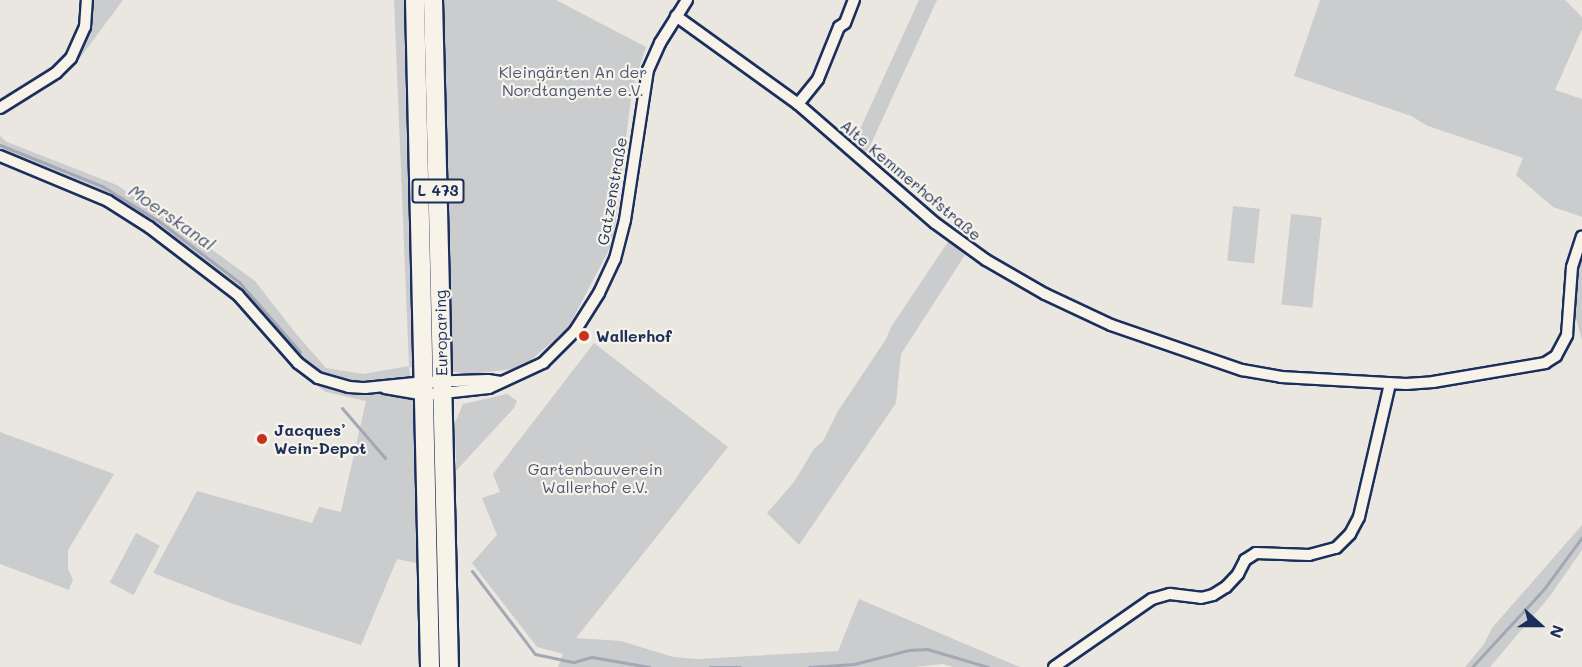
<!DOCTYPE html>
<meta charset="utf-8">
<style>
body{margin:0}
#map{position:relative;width:1582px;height:667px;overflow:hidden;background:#eae7e0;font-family:Mali,sans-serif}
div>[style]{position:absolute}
.green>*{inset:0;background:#cbcccd;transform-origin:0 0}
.stream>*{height:3px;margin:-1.5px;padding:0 1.5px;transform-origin:1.5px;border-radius:1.5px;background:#a3a8b4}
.roads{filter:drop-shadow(2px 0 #1b2f5e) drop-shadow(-2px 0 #1b2f5e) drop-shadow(0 2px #1b2f5e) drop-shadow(0 -2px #1b2f5e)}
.street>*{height:10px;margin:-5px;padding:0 5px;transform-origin:5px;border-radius:5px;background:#f7f3e8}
.primary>*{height:18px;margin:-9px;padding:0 9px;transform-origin:9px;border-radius:9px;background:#f7f3e8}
.dots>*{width:16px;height:16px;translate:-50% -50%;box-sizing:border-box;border:3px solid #f7f3e8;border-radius:50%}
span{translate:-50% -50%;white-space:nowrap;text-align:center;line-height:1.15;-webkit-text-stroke:4.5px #f7f3e8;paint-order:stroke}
.shield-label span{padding:2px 4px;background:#f7f3e8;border:2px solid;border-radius:4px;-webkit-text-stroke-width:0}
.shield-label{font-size:15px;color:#1b2f5e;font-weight:700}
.park-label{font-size:16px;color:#47567a}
.street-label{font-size:16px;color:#1b2f5e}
.poi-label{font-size:16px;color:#1b2f5e;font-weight:700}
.left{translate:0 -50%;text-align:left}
.water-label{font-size:18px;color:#445378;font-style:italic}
.north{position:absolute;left:1510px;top:595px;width:60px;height:60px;-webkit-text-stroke:4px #f7f3e8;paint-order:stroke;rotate:111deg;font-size:16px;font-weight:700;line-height:24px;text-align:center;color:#1b2f5e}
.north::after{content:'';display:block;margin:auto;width:21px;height:27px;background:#1b2f5e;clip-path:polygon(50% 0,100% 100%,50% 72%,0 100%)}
</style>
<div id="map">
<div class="green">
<i style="clip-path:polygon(83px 0,123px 0,77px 62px,71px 51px,82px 25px)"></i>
<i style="clip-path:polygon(394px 0,556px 0,646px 47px,632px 90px,613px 242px,568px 328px,530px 361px,513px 369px,472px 374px,409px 367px,417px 422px,420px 564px,397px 559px,361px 645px,233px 604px,153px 573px,197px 491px,312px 523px,319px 507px,341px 512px,366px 401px,326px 392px,306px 378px,238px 301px,155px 237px,118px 211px,0 162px,0 136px,7px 142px,117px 185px,203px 243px,255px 281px,297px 335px,326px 368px,363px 374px,409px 366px)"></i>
<i style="clip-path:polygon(919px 0,937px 0,865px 157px,856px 147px,860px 142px,856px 138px)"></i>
<i style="clip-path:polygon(1320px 0,1565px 0,1582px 17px,1582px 29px,1555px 90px,1582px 99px,1582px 217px,1553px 207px,1516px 175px,1523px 158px,1428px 126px,1411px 116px,1294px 76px)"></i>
<i style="left:1233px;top:206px;width:27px;height:55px;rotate:6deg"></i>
<i style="left:1291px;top:214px;width:31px;height:91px;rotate:6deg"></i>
<i style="clip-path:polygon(950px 239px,967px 252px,901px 354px,896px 403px,799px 545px,767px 513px,794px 482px,814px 449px,823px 441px,838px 411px,886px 339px,891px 327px)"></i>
<i style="clip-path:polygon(1582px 247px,1582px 341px,1576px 318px,1573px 317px,1576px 268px)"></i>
<i style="clip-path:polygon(594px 343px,728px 447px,576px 638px,621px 641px,673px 657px,698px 659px,838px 651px,859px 599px,1020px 667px,953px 667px,943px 664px,914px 667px,558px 667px,563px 654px,537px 647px,472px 563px,497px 535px,482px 498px,500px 492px,493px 474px)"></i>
<i style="clip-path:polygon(507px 394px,517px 401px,514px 408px,456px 471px,455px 423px,463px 404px)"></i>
<i style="clip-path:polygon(0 432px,114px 474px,68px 550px,68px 569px,73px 579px,69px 590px,0 564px)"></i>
<i style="clip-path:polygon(1582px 525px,1582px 550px,1550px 596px,1490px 667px,1465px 667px,1484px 644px,1492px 628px)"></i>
<i style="left:136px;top:533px;width:27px;height:56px;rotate:28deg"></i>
</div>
<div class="stream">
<i style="left:0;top:145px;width:110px;rotate:21.9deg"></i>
<i style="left:102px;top:186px;width:68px;rotate:31.8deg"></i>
<i style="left:160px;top:222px;width:99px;rotate:37.2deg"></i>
<i style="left:239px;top:282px;width:93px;rotate:48.9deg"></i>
<i style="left:342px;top:408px;width:66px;rotate:49.3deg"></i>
<i style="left:472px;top:571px;width:104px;rotate:52.8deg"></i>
<i style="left:535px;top:654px;width:40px;rotate:12deg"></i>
<i style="left:574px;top:662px;width:19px;rotate:-16deg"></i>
<i style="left:592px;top:657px;width:58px;rotate:10deg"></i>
<i style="left:710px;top:667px;width:30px"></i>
<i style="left:809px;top:667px;width:45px;rotate:-3.8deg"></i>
<i style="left:854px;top:664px;width:57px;rotate:-14.3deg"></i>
<i style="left:909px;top:650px;width:18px;rotate:-3deg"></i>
<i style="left:927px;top:649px;width:64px;rotate:16.4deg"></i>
<i style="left:1472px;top:667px;width:106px;rotate:-47.3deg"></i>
<i style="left:1544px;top:589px;width:64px;rotate:-53.8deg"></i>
</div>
<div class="roads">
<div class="street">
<i style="left:676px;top:16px;width:150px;rotate:35.8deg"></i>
<i style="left:798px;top:104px;width:181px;rotate:41deg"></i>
<i style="left:935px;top:223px;width:63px;rotate:36deg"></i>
<i style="left:986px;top:260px;width:68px;rotate:30deg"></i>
<i style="left:1045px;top:294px;width:73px;rotate:25.2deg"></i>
<i style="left:1111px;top:325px;width:139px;rotate:19deg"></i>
<i style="left:1242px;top:370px;width:40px;rotate:10deg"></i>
<i style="left:1281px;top:377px;width:125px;rotate:3.2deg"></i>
<i style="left:1406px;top:384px;width:27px;rotate:-4deg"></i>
<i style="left:1433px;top:382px;width:114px;rotate:-9.6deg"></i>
<i style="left:1545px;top:363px;width:13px;rotate:-32deg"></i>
<i style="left:1556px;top:356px;width:24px;rotate:-62deg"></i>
<i style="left:1567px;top:335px;width:68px;rotate:-85.8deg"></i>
<i style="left:1572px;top:267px;width:32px;rotate:-72deg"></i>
<i style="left:798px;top:104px;width:32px;rotate:-51deg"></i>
<i style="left:818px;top:79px;width:56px;rotate:-68deg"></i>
<i style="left:839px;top:27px;width:7px;rotate:-34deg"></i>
<i style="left:845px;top:23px;width:25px;rotate:-69deg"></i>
<i style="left:0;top:108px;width:66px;rotate:-32deg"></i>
<i style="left:56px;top:73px;width:21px;rotate:-45deg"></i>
<i style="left:71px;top:58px;width:34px;rotate:-66deg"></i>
<i style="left:85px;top:27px;width:27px;rotate:-86deg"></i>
<i style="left:0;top:156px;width:117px;rotate:22.6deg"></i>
<i style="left:108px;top:201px;width:49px;rotate:32.4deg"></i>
<i style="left:149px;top:227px;width:112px;rotate:37.4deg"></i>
<i style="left:238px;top:295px;width:91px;rotate:48.6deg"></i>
<i style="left:298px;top:363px;width:25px;rotate:37deg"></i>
<i style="left:318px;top:378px;width:32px;rotate:16deg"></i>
<i style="left:349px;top:387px;width:16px;rotate:4deg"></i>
<i style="left:365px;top:388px;width:60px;rotate:-5.7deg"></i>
<i style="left:425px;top:382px;width:63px;rotate:-1.8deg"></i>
<i style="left:488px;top:380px;width:13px;rotate:9deg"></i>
<i style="left:385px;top:388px;width:41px;rotate:9.9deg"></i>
<i style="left:425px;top:395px;width:64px;rotate:-6.2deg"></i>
<i style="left:489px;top:388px;width:60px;rotate:-24.8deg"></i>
<i style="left:543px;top:363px;width:45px;rotate:-45deg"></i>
<i style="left:575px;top:331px;width:45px;rotate:-57.7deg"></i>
<i style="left:599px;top:293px;width:38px;rotate:-65deg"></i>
<i style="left:615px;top:259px;width:40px;rotate:-75.6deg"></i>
<i style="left:625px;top:220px;width:152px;rotate:-81.3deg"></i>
<i style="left:648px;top:70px;width:30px;rotate:-66deg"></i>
<i style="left:660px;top:43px;width:51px;rotate:-57.9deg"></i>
<i style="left:1054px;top:667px;width:119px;rotate:-34.8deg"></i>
<i style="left:1152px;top:599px;width:19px;rotate:-16deg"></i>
<i style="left:1170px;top:594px;width:31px;rotate:7deg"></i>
<i style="left:1201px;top:598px;width:12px;rotate:-14deg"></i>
<i style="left:1213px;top:595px;width:15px;rotate:-32deg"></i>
<i style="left:1226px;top:587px;width:18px;rotate:-47deg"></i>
<i style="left:1238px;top:574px;width:16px;rotate:-63deg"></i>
<i style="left:1245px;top:560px;width:13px;rotate:-32deg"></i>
<i style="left:1256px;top:553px;width:53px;rotate:2.2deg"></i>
<i style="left:1309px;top:555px;width:28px;rotate:-15deg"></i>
<i style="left:1336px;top:548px;width:20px;rotate:-45deg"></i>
<i style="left:1350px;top:534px;width:19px;rotate:-62deg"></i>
<i style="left:1359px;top:517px;width:137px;rotate:-76.9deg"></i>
</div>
<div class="primary">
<i style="left:415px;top:0;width:667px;rotate:88.71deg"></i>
<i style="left:433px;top:0;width:667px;rotate:88.63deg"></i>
</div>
</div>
<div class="dots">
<i style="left:584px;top:336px;background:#c8321e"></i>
<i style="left:262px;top:439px;background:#c8321e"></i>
</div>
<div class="shield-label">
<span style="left:438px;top:191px">L 473</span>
</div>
<div class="park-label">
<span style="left:573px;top:81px">Kleingärten An der<br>Nordtangente e.V.</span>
<span style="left:595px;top:478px">Gartenbauverein<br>Wallerhof e.V.</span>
</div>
<div class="street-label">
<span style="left:911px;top:180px;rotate:40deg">Alte Kemmerhofstraße</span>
<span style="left:612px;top:191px;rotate:-80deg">Gatzenstraße</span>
<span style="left:441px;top:333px;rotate:-91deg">Europaring</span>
</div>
<div class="poi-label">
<span class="left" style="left:596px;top:336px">Wallerhof</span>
<span class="left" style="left:274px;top:439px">Jacques’<br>Wein-Depot</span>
</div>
<div class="water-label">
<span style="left:172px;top:217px;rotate:35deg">Moerskanal</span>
</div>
<div class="north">N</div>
</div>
